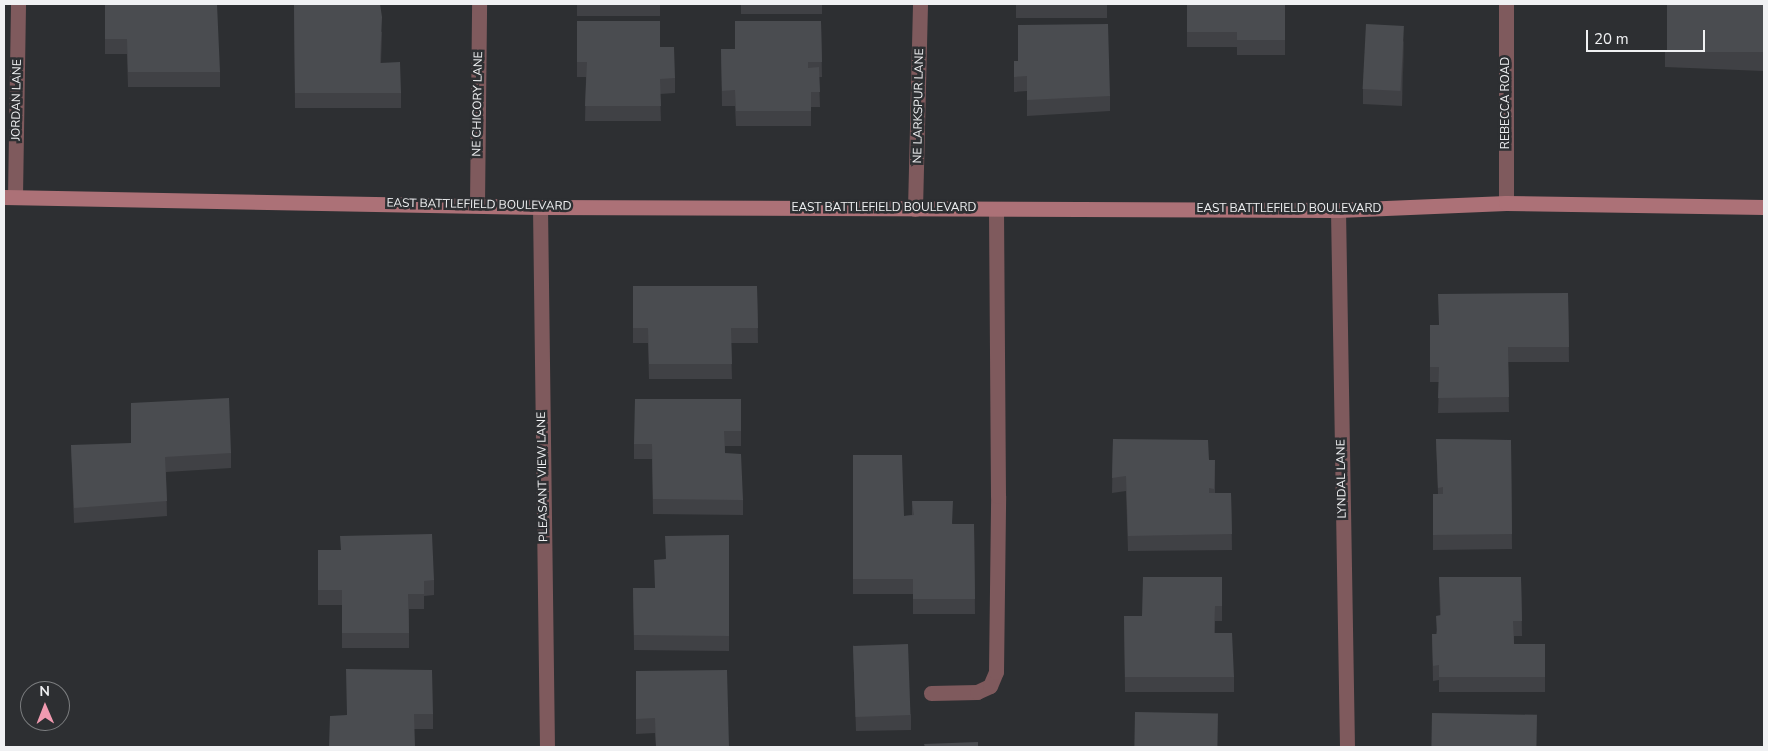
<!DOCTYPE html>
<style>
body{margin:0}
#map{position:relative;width:1768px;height:751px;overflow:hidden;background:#2d2f32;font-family:"Nunito Sans",sans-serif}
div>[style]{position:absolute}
.lane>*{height:15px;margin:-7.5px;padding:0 7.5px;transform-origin:7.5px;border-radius:7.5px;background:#7f5a5d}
.street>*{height:15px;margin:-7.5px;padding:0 7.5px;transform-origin:7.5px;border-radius:7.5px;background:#7f5a5d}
.secondary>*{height:15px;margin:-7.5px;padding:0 7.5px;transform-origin:7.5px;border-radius:7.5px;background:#ac7177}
.wall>*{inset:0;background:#404145;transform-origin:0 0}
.shaded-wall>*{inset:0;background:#343538}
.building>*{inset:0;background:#4a4c50;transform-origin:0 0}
span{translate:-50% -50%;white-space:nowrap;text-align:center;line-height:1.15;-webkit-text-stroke:5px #2d2f32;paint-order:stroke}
.street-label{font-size:12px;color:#f0f1f3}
.frame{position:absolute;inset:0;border:5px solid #f0f1f3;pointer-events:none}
.north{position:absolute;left:20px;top:681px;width:50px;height:50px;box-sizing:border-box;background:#2d2f32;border:1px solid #7b7d7f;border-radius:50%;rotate:359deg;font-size:14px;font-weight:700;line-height:20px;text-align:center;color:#f0f1f3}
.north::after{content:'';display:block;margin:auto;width:18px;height:22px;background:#f19ab0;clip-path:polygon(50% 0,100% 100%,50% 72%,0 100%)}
.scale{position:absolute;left:1586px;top:30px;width:119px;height:22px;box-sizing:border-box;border:2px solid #f0f1f3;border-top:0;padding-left:6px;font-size:15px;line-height:18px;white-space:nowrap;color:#f0f1f3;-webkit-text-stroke:4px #2d2f32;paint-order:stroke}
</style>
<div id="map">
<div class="lane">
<i style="left:931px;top:693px;width:46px;rotate:-1.2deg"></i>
<i style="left:977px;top:692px;width:14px;rotate:-25deg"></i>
<i style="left:990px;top:686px;width:15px;rotate:-67deg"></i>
<i style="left:996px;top:672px;width:176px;rotate:-89.3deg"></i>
<i style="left:998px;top:496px;width:287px;rotate:-90.4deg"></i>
</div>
<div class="street">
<i style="left:15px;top:196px;width:192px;rotate:-89.1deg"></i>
<i style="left:1506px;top:203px;width:199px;rotate:-90deg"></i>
<i style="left:477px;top:205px;width:201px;rotate:-89.4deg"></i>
<i style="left:540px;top:207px;width:540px;rotate:89.26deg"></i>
<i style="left:915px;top:209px;width:205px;rotate:-88.6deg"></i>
<i style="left:1338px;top:210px;width:537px;rotate:89.04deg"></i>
</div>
<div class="secondary">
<i style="left:4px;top:197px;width:536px;rotate:1.07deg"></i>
<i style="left:540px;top:207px;width:798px;rotate:0.22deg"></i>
<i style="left:1338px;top:210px;width:168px;rotate:-2.4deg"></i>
<i style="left:1506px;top:203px;width:258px;rotate:0.9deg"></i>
</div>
<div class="wall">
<i style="clip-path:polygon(105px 4px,220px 72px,220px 87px,128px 87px,127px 54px,105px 54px)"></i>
<i style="clip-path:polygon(294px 4px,382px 32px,381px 63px,401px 93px,401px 108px,295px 108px)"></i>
<i style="left:577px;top:4px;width:83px;height:12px"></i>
<i style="left:741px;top:4px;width:81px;height:10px"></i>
<i style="left:1016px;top:4px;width:91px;height:14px"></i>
<i style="clip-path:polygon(1187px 4px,1285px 4px,1285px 55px,1237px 55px,1237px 47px,1187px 47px)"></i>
<i style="clip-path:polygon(1764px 4px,1763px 71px,1665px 67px,1665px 52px)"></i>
<i style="clip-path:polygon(577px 21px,660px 47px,675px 78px,675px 93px,660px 94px,661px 121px,585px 121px,586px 77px,577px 77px)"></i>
<i style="clip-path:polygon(821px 21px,822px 77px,819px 77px,820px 107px,811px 107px,811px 126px,736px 126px,735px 106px,722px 106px,721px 49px,735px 49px)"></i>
<i style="clip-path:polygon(1404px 41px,1402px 106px,1363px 104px,1363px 89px)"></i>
<i style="clip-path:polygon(1014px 61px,1110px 96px,1110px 111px,1027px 116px,1027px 91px,1014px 92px)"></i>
<i style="clip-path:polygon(633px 286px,757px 286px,758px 343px,731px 343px,732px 379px,649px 379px,648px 343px,633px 343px)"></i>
<i style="clip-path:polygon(1568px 293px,1569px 362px,1508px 362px,1509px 412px,1438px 413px,1439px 382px,1430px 382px,1430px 325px,1438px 325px)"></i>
<i style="clip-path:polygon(741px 399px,741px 446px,725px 446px,725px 453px,743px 500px,743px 515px,653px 514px,652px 459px,634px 459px,634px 444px)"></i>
<i style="clip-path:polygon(1113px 439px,1209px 460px,1215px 460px,1215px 493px,1231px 493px,1232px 550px,1128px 551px,1126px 491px,1112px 493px)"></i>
<i style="clip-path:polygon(1436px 439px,1511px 440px,1512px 549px,1433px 550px,1433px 494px,1438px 494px)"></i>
<i style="clip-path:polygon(71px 445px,231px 453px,231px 468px,166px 472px,167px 516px,74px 523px)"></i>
<i style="clip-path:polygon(853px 455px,904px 516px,912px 515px,912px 501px,953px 524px,974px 524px,975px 614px,913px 614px,913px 594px,853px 594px)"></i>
<i style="clip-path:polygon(729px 535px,729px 651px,634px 650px,633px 588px,655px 588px,665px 559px)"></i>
<i style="clip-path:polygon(318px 550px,434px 580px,434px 595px,424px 596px,424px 609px,409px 609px,409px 648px,342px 648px,342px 605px,318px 605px)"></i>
<i style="clip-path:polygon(1222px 577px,1222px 621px,1215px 621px,1215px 633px,1234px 677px,1234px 692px,1125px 692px,1124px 616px,1142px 616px)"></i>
<i style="clip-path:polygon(1439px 577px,1521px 577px,1522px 636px,1514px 636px,1514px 644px,1545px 644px,1545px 692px,1439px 692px,1439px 680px,1433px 681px,1432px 634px,1436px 634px,1440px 615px)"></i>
<i style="clip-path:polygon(853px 645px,911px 715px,911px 730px,856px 731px)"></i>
<i style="clip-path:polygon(346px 669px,433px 714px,433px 729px,414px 729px)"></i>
<i style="clip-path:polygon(636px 671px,729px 747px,656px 747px,655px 733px,636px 734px)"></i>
</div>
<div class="shaded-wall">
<i style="clip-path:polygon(1404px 26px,1404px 41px,1402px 106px,1402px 91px)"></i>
</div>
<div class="building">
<i style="clip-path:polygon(105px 4px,217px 4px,220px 72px,128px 72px,127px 39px,105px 39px)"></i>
<i style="clip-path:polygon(294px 4px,380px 4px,382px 17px,380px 63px,400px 62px,401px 93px,295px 93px)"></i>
<i style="clip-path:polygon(1187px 4px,1285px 4px,1285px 40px,1237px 40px,1237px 32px,1187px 32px)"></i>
<i style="left:1667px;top:4px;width:97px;height:48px"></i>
<i style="clip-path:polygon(577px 21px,660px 21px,660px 47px,674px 47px,675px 78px,660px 79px,661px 106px,585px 106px,587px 62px,577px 62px)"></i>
<i style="clip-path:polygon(735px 21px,821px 21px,822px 62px,808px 62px,808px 68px,819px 67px,820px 92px,811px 92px,811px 111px,736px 111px,735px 90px,722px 91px,721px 49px,735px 49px)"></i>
<i style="clip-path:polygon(1108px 24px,1110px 96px,1027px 100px,1027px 76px,1014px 77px,1014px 61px,1018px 61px,1018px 25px)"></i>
<i style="left:1366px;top:24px;width:38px;height:65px;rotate:3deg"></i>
<i style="clip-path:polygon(633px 286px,757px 286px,758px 328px,731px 328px,732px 364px,649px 364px,648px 328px,633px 328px)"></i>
<i style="clip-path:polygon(1568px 293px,1569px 347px,1508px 347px,1509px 397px,1438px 398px,1439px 367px,1430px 367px,1430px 325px,1439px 325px,1438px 294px)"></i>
<i style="clip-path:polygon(229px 398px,231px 453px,165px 457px,167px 501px,74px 508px,71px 445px,131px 443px,131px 403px)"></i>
<i style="clip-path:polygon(635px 399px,741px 399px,741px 431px,724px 431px,725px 453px,741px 454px,743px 500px,653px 499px,652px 444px,634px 444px)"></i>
<i style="clip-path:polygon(1113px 439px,1208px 440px,1209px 460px,1215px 460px,1214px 489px,1209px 488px,1209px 493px,1231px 493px,1232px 534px,1128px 536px,1126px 476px,1112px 478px)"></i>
<i style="clip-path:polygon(1436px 439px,1511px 440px,1512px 534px,1433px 535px,1433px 494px,1443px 494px,1443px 487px,1438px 488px)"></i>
<i style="clip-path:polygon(853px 455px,902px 455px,904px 516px,914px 515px,912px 501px,953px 501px,952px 524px,974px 524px,975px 599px,913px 599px,913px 579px,853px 579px)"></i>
<i style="clip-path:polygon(432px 534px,434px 580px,424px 581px,424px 594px,408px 594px,409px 633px,342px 633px,342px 590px,318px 590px,318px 550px,341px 550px,340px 536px)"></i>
<i style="clip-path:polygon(729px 535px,729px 636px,634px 635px,633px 588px,655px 588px,654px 560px,666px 559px,665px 536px)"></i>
<i style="clip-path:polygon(1143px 577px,1222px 577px,1222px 606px,1215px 606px,1214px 633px,1232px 633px,1234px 677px,1125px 677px,1124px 616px,1142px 616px)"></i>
<i style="clip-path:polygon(1439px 577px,1521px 577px,1522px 621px,1513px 621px,1514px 644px,1545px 644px,1545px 677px,1439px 677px,1439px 665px,1433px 666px,1432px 634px,1437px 634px,1436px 616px,1441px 615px)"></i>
<i style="left:908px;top:644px;width:71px;height:55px;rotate:88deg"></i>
<i style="clip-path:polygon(346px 669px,432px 670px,433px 714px,414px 714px,415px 747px,329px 747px,330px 716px,347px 715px)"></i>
<i style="clip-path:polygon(727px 670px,729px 747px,656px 747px,655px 718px,636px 719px,636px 671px)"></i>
<i style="left:1135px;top:712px;width:83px;height:35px;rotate:1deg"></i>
<i style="left:1432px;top:713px;width:105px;height:34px;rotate:1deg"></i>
<i style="clip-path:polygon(978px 742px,978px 747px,925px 747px,924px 744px)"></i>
</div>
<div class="street-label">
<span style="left:17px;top:100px;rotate:-89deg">JORDAN LANE</span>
<span style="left:1506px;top:103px;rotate:-90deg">REBECCA ROAD</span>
<span style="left:478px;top:104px;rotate:-89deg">NE CHICORY LANE</span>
<span style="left:919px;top:106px;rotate:-89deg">NE LARKSPUR LANE</span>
<span style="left:479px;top:205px;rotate:1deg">EAST BATTLEFIELD BOULEVARD</span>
<span style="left:884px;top:208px">EAST BATTLEFIELD BOULEVARD</span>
<span style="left:1289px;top:209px">EAST BATTLEFIELD BOULEVARD</span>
<span style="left:543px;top:477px;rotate:-91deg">PLEASANT VIEW LANE</span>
<span style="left:1342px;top:479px;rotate:-91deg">LYNDAL LANE</span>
</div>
<div class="frame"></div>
<div class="north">N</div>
<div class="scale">20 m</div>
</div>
